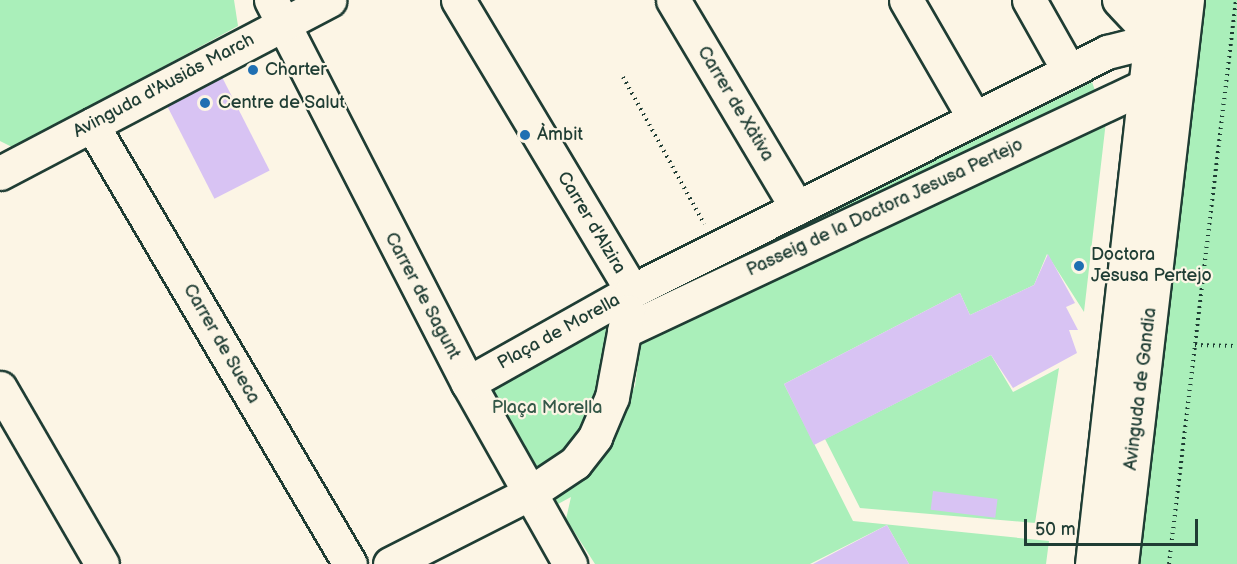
<!DOCTYPE html>
<meta charset="utf-8">
<style>
body{margin:0}
#map{position:relative;width:1237px;height:564px;overflow:hidden;background:#fcf5e5;font-family:"Balsamiq Sans",sans-serif}
div>[style]{position:absolute}
.green>*{inset:0;background:#aaefba}
.building>*{inset:0;background:#d8c3f3;transform-origin:0 0}
.path>*{height:4px;margin-top:-2px;transform-origin:0;background:repeating-linear-gradient(90deg,#1f3d34 0 1.5px,transparent 0 6px)}
.roads{filter:drop-shadow(2px 0 #1f3d34) drop-shadow(-2px 0 #1f3d34) drop-shadow(0 2px #1f3d34) drop-shadow(0 -2px #1f3d34)}
.minor>*{height:33px;margin:-16.5px;padding:0 16.5px;transform-origin:16.5px;border-radius:16.5px;background:#fcf5e5}
.dots>*{width:16px;height:16px;translate:-50% -50%;box-sizing:border-box;border:3px solid #fcf5e5;border-radius:50%}
span{translate:-50% -50%;white-space:nowrap;text-align:center;line-height:1.15;-webkit-text-stroke:4.5px #fcf5e5;paint-order:stroke}
.poi-label{font-size:18px;color:#1f3d34}
.left{translate:0 -50%;text-align:left}
.street-label{font-size:18px;color:#1f3d34}
.park-label{font-size:18px;color:#345848}
.scale{position:absolute;left:1024px;top:519px;width:174px;height:27px;box-sizing:border-box;border:3px solid #1f3d34;border-top:0;padding-left:8px;font-size:18px;line-height:21px;white-space:nowrap;color:#1f3d34;-webkit-text-stroke:4px #fcf5e5;paint-order:stroke}
</style>
<div id="map">
<div class="green">
<i style="clip-path:polygon(0 0,234px 0,238px 26px,14px 148px,0 141px)"></i>
<i style="clip-path:polygon(1187px 0,1237px 0,1237px 564px,1132px 564px)"></i>
<i style="clip-path:polygon(1092px 82px,1106px 121px,1084px 312px,1047px 254px,1034px 285px,970px 315px,960px 293px,784px 384px,853px 521px,1049px 541px,1046px 564px,909px 564px,887px 525px,810px 564px,595px 564px,566px 519px,571px 497px,558px 504px,553px 494px,598px 460px,635px 386px,645px 309px,682px 285px)"></i>
<i style="clip-path:polygon(620px 311px,589px 435px,527px 475px,480px 388px)"></i>
<i style="clip-path:polygon(991px 355px,1013px 392px,1059px 368px,1035px 523px,860px 508px,825px 439px)"></i>
</div>
<div class="building">
<i style="left:222px;top:77px;width:105px;height:62px;rotate:63deg"></i>
<i style="clip-path:polygon(1048px 254px,1075px 303px,1066px 307px,1078px 330px,1069px 330px,1077px 353px,1013px 388px,991px 355px,814px 445px,784px 384px,960px 293px,970px 315px,1034px 285px)"></i>
<i style="left:933px;top:491px;width:65px;height:19px;rotate:7deg"></i>
<i style="clip-path:polygon(887px 525px,909px 564px,813px 564px)"></i>
</div>
<div class="path">
<i style="left:623px;top:77px;width:168px;rotate:61.1deg"></i>
<i style="left:1195px;top:345px;width:42px;rotate:1.4deg"></i>
<i style="left:1169px;top:564px;width:568px;rotate:-83.23deg"></i>
</div>
<div class="roads">
<div class="minor">
<i style="left:271px;top:0;width:431px;rotate:62.8deg"></i>
<i style="left:468px;top:383px;width:208px;rotate:60.6deg"></i>
<i style="left:458px;top:0;width:339px;rotate:59.1deg"></i>
<i style="left:673px;top:0;width:242px;rotate:59.2deg"></i>
<i style="left:906px;top:0;width:136px;rotate:60deg"></i>
<i style="left:1029px;top:0;width:81px;rotate:60.6deg"></i>
<i style="left:1119px;top:0;width:48px;rotate:46.7deg"></i>
<i style="left:92px;top:125px;width:509px;rotate:59.56deg"></i>
<i style="left:0;top:173px;width:372px;rotate:-27.7deg"></i>
<i style="left:624px;top:331px;width:578px;rotate:-25.19deg"></i>
<i style="left:468px;top:383px;width:188px;rotate:-29.3deg"></i>
<i style="left:632px;top:291px;width:532px;rotate:-26.71deg"></i>
<i style="left:1107px;top:52px;width:45px;rotate:-14deg"></i>
<i style="left:0;top:388px;width:203px;rotate:59.9deg"></i>
<i style="left:390px;top:564px;width:157px;rotate:-26.9deg"></i>
<i style="left:530px;top:493px;width:54px;rotate:-33.7deg"></i>
<i style="left:575px;top:463px;width:33px;rotate:-52deg"></i>
<i style="left:595px;top:437px;width:43px;rotate:-67deg"></i>
<i style="left:612px;top:397px;width:87px;rotate:-79.5deg"></i>
<i style="left:1092px;top:564px;width:568px;rotate:-83.63deg"></i>
<i style="left:1121px;top:564px;width:568px;rotate:-83.33deg"></i>
</div>
</div>
<div class="dots">
<i style="left:253px;top:70px;background:#1f6fb2"></i>
<i style="left:205px;top:103px;background:#1f6fb2"></i>
<i style="left:525px;top:135px;background:#1f6fb2"></i>
<i style="left:1079px;top:266px;background:#1f6fb2"></i>
</div>
<div class="poi-label">
<span class="left" style="left:265px;top:70px">Charter</span>
<span class="left" style="left:218px;top:103px">Centre de Salut</span>
<span class="left" style="left:537px;top:135px">Àmbit</span>
<span class="left" style="left:1091px;top:266px">Doctora<br>Jesusa Pertejo</span>
</div>
<div class="street-label">
<span style="left:164px;top:86px;rotate:-28deg">Avinguda d'Ausiàs March</span>
<span style="left:735px;top:104px;rotate:59deg">Carrer de Xàtiva</span>
<span style="left:885px;top:208px;rotate:-25deg">Passeig de la Doctora Jesusa Pertejo</span>
<span style="left:591px;top:223px;rotate:59deg">Carrer d'Alzira</span>
<span style="left:422px;top:296px;rotate:62deg">Carrer de Sagunt</span>
<span style="left:559px;top:332px;rotate:-29deg">Plaça de Morella</span>
<span style="left:221px;top:344px;rotate:60deg">Carrer de Sueca</span>
<span style="left:1141px;top:389px;rotate:-83deg">Avinguda de Gandia</span>
</div>
<div class="park-label">
<span style="left:547px;top:408px">Plaça Morella</span>
</div>
<div class="scale">50 m</div>
</div>
